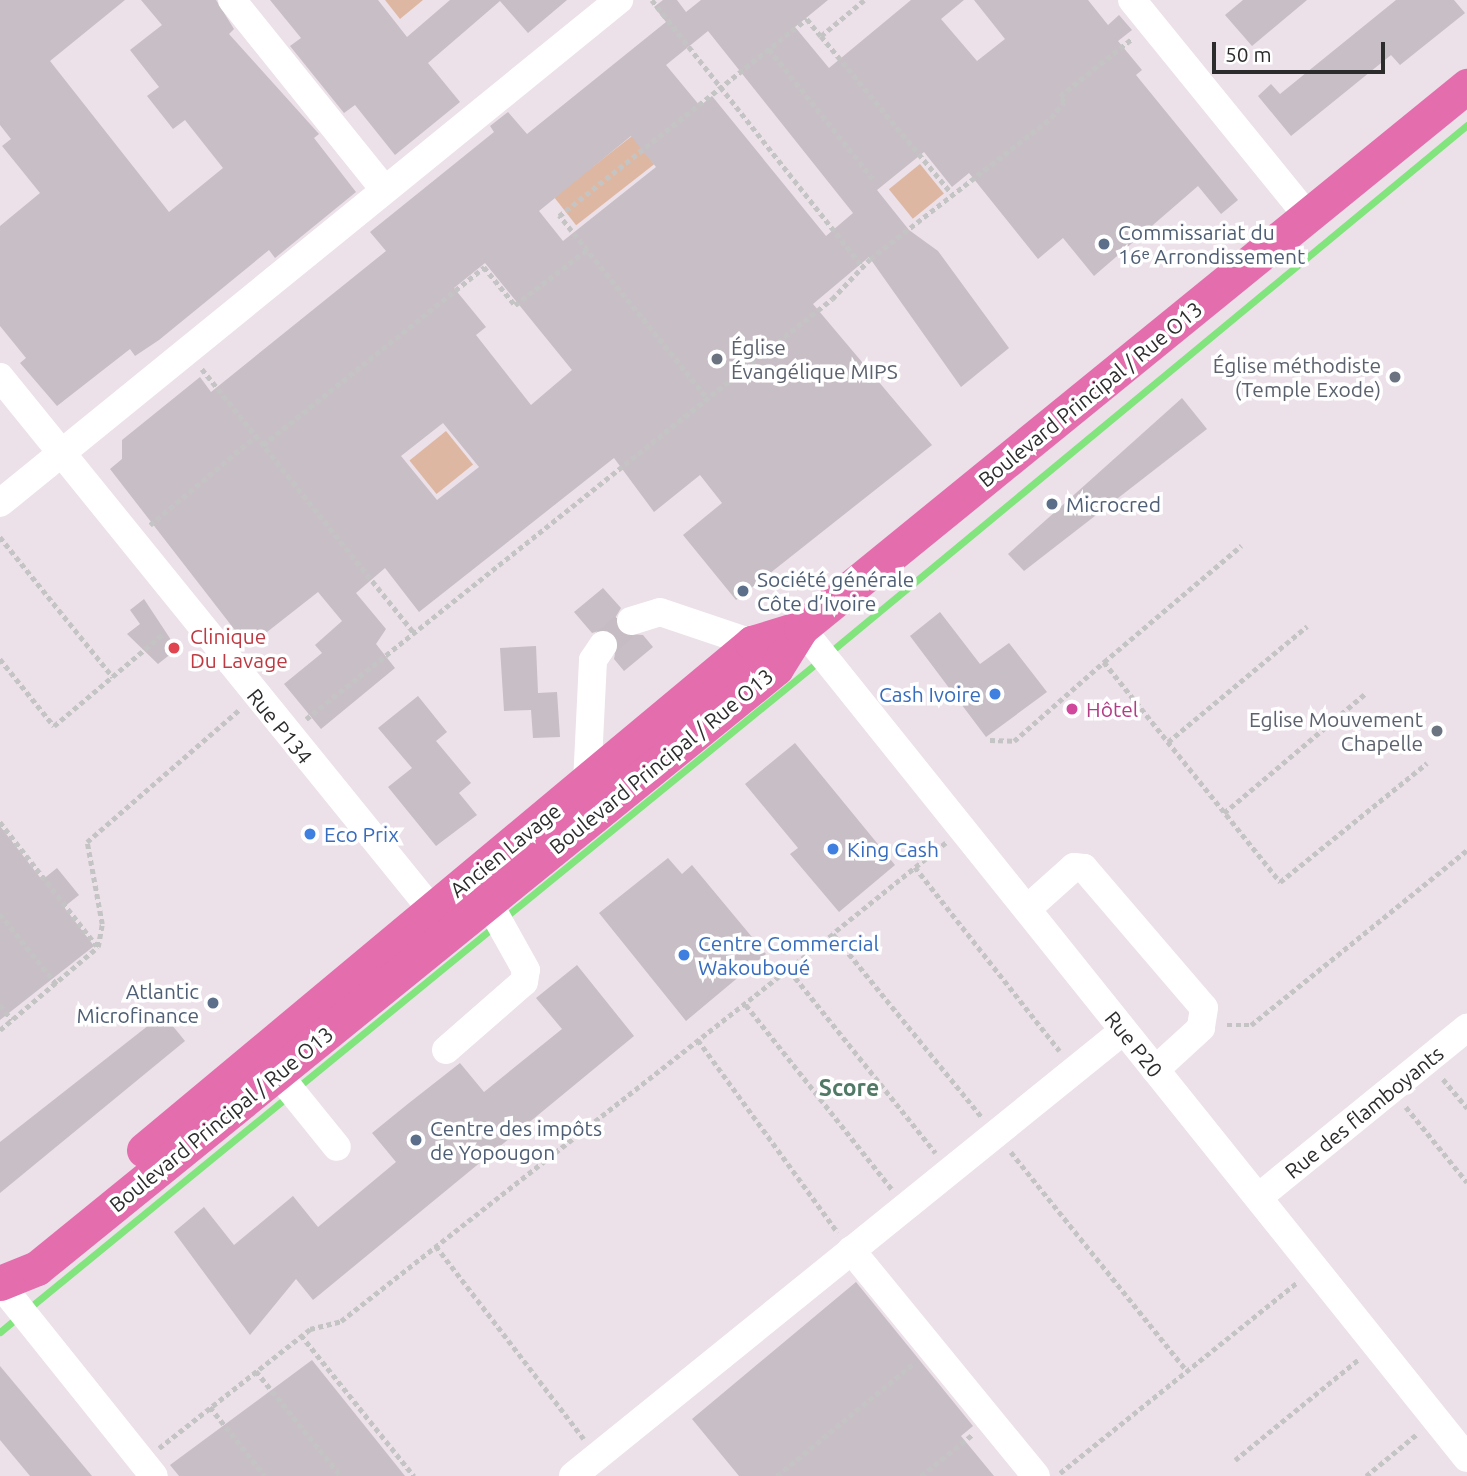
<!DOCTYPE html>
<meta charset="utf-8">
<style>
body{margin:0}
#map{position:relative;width:1467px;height:1476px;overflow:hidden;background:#ece0e9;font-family:Ubuntu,sans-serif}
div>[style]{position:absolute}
.green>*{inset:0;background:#deb7a2;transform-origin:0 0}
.stream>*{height:7px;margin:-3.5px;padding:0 3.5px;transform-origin:3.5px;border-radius:3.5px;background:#81e47d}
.building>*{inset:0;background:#c8bec6}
.minor-tunnel>*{height:28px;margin-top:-14px;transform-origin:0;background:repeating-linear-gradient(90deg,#c6bcc3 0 28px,transparent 0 42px)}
.path>*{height:4.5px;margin-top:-2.25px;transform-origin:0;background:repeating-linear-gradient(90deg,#c4c4c4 0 5px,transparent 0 8.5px)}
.minor>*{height:28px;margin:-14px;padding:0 14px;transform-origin:14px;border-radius:14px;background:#fff}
.major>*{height:35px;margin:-17.5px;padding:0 17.5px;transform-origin:17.5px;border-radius:17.5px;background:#e46dad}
.dots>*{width:19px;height:19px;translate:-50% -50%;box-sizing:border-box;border:4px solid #fff;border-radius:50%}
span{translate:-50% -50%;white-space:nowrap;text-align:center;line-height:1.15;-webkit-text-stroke:7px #fff;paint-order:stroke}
.service-label{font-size:21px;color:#4e5e75}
.left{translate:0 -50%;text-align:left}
.right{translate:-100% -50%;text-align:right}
.worship-label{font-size:21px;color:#5b616d}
.street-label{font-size:21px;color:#2c2c2c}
.health-label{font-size:21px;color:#be3a42}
.shop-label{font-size:21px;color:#366cbe}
.hotel-label{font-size:21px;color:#b23c85}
.neighbourhood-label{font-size:23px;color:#507966;font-weight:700}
.scale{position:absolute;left:1212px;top:42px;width:173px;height:32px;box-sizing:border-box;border:4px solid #2c2c2c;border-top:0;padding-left:9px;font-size:21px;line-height:24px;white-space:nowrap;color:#2c2c2c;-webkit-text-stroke:5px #fff;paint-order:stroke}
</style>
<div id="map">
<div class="green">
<i style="clip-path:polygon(385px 0,423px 0,400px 19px)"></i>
<i style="left:632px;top:136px;width:36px;height:99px;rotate:52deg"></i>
<i style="left:920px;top:164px;width:38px;height:40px;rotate:51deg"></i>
<i style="left:446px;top:431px;width:43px;height:47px;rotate:51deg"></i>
</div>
<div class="stream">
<i style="left:829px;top:653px;width:828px;rotate:-39.61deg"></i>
<i style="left:504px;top:918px;width:408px;rotate:-39.2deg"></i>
<i style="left:298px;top:1087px;width:254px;rotate:-39.3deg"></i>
<i style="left:28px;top:1309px;width:338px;rotate:-39.3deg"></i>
<i style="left:0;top:1332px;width:23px;rotate:-40deg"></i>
</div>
<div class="building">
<i style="clip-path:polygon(0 0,125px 0,50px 61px,169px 212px,223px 168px,185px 120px,173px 129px,147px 96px,159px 87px,130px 50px,162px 25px,141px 0,216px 0,234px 29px,229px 34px,319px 134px,314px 138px,356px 192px,275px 258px,269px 250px,159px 340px,135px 356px,130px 349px,57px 406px,20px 363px,26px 358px,0 326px,0 226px,40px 193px,2px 146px,11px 139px,0 125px)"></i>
<i style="clip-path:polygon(270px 0,378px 0,407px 37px,450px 0,567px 0,528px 33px,500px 1px,428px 63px,460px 102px,395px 155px,355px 105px,344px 113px,290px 46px,301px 38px)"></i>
<i style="clip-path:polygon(evenodd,663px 0,677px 0,686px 12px,701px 0,828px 0,795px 27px,829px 68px,911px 0,964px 0,941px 19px,977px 61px,1005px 39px,974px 0,1088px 0,1108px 25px,1119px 15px,1132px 30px,1118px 41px,1142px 70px,1136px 75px,1238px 200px,1221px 214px,1198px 186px,1094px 276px,1063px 238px,1038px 259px,969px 173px,952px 187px,924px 152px,877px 190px,909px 230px,938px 251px,1009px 348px,961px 387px,869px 257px,813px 304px,932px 445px,736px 600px,683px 535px,722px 503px,700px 475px,654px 512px,614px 458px,419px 612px,385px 568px,356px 593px,386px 629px,376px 644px,395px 668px,321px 729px,284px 684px,322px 653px,315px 645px,342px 621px,318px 592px,248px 647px,110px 469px,122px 459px,122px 440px,200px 377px,211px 392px,386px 251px,370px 232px,494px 132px,490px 126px,508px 112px,527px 134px,666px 22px,654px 7px,663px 0,708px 31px,853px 213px,826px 236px,712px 96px,700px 106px,666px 65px,708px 31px,663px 0,631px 136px,656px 167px,563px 241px,539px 211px,631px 136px,663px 0,485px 263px,572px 370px,531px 405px,476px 335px,486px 327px,454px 288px,485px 263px,663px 0,443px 423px,479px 467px,437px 500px,401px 456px,443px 423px)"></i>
<i style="clip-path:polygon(1243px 0,1307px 0,1252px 46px,1225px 15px)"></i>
<i style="clip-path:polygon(1396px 0,1454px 0,1465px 13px,1400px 65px,1391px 55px,1291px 136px,1258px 96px,1271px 84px,1280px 94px)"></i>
<i style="clip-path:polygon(1182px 398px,1207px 429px,1024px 571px,1008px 554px)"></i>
<i style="clip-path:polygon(603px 588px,621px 608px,615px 618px,619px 633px,643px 635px,653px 647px,624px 671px,614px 659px,618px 637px,605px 629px,592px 633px,574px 612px)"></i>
<i style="clip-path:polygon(144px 599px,177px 649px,158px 664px,127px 634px,140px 624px,130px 610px)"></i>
<i style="clip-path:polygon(940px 612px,980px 664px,1009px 643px,1047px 692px,986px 737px,910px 636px)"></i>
<i style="clip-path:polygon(536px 646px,538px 693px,557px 692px,560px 737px,533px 738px,531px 710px,504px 711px,500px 648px)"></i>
<i style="clip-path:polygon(418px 696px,447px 732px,436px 741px,471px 783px,459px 793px,477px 815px,436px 846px,388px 787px,412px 768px,378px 728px)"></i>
<i style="clip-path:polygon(795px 743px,895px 865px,839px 912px,790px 854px,798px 848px,745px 784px)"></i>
<i style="clip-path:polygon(0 826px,42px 880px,57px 868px,79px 895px,64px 907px,94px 946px,0 1020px)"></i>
<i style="clip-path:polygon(668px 858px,682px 874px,692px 865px,766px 954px,686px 1021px,599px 913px)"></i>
<i style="clip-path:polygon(577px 965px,634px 1036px,313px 1300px,296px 1279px,250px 1335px,174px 1232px,204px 1207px,234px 1245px,293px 1196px,318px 1227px,396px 1162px,372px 1133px,409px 1103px,460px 1063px,484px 1092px,562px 1029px,536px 998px)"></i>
<i style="clip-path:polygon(163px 1014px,185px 1041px,0 1193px,0 1142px)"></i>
<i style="clip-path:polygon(856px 1282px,973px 1426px,961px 1436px,994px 1476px,739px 1476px,692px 1419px)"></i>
<i style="clip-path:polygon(312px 1360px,405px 1476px,179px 1476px,170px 1465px)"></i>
<i style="clip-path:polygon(0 1366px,92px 1476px,30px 1476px,0 1440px)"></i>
</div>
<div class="minor-tunnel">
<i style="left:603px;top:645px;width:37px;rotate:-41deg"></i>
</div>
<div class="path">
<i style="left:652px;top:0;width:342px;rotate:51.7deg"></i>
<i style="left:821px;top:36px;width:205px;rotate:50.3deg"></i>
<i style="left:769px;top:49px;width:166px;rotate:51.3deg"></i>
<i style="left:202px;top:369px;width:339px;rotate:51.2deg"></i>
<i style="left:705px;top:396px;width:232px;rotate:-129deg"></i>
<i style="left:559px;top:216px;width:317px;rotate:-38.5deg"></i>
<i style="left:807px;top:19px;width:22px;rotate:51deg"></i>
<i style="left:821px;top:36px;width:56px;rotate:-39.9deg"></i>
<i style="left:263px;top:445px;width:284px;rotate:-38.8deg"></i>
<i style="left:484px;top:267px;width:49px;rotate:50.8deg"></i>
<i style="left:515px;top:305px;width:91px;rotate:-37.4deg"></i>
<i style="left:150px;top:525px;width:138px;rotate:-40deg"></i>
<i style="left:0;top:537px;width:180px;rotate:51.1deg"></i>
<i style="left:0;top:659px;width:86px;rotate:51.1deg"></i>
<i style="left:54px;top:726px;width:143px;rotate:-40.2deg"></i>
<i style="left:1104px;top:662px;width:180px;rotate:-40.3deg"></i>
<i style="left:306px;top:719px;width:673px;rotate:-38.61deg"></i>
<i style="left:832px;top:299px;width:55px;rotate:-46.5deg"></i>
<i style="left:870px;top:259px;width:229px;rotate:-37.9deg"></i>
<i style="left:1051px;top:118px;width:21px;rotate:-51deg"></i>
<i style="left:1064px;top:102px;width:7px;rotate:-124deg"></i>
<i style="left:1060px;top:96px;width:93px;rotate:-38.5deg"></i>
<i style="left:990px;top:740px;width:24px;rotate:2deg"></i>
<i style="left:1014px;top:741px;width:120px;rotate:-41.3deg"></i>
<i style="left:1104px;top:662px;width:282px;rotate:51.3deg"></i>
<i style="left:1280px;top:882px;width:189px;rotate:-39deg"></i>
<i style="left:1168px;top:742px;width:181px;rotate:-39.8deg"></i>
<i style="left:1224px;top:813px;width:185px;rotate:-40.2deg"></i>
<i style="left:0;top:822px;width:157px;rotate:52deg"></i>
<i style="left:946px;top:843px;width:145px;rotate:141.2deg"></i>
<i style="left:833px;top:934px;width:235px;rotate:50.9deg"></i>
<i style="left:915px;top:867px;width:234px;rotate:51.8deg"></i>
<i style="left:0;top:914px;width:91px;rotate:51.2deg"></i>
<i style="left:790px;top:971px;width:233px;rotate:51.3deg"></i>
<i style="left:0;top:1005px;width:19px;rotate:51deg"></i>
<i style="left:746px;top:1005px;width:235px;rotate:51.6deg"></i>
<i style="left:1227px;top:1025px;width:24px"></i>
<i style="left:1251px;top:1025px;width:278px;rotate:-39deg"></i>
<i style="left:0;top:1030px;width:128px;rotate:-40.3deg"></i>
<i style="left:98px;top:947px;width:23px;rotate:-80deg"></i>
<i style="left:102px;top:924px;width:83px;rotate:-100.4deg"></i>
<i style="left:87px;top:842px;width:201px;rotate:-41deg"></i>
<i style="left:698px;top:1040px;width:238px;rotate:54deg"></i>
<i style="left:1443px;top:1079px;width:38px;rotate:50deg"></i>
<i style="left:1406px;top:1107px;width:97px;rotate:50.9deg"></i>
<i style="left:1011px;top:1152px;width:280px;rotate:51.2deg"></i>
<i style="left:436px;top:1246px;width:243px;rotate:52.5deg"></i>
<i style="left:301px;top:1335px;width:181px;rotate:51.3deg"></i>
<i style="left:256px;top:1371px;width:135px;rotate:51deg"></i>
<i style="left:210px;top:1407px;width:88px;rotate:51.4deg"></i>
<i style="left:159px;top:1448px;width:192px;rotate:-38.2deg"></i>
<i style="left:310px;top:1329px;width:32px;rotate:-14deg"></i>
<i style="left:341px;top:1321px;width:626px;rotate:-38.19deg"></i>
<i style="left:1235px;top:1460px;width:160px;rotate:-39.2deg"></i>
<i style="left:1060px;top:1473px;width:303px;rotate:-38.8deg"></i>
<i style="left:777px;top:1476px;width:178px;rotate:-39.5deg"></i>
<i style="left:921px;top:1476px;width:67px;rotate:-38.9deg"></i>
<i style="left:1366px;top:1476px;width:66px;rotate:-39.5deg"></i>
</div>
<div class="minor">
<i style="left:232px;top:0;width:243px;rotate:51.2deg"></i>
<i style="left:1132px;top:0;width:281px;rotate:50.9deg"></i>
<i style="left:0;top:377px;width:686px;rotate:50.98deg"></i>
<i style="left:0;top:503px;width:798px;rotate:-39.1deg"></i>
<i style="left:631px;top:621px;width:30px;rotate:-17deg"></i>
<i style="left:660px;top:612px;width:97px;rotate:18.6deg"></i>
<i style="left:801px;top:628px;width:1064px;rotate:51.26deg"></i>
<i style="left:587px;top:783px;width:123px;rotate:-87.2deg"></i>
<i style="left:593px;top:660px;width:18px;rotate:-56deg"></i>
<i style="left:1027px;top:909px;width:63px;rotate:-41.8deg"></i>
<i style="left:1074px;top:867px;width:10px;rotate:6deg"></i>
<i style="left:1084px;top:868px;width:184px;rotate:49.4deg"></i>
<i style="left:1204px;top:1008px;width:20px;rotate:99deg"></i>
<i style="left:1201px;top:1028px;width:62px;rotate:137.6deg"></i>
<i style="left:446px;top:1050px;width:103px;rotate:-41.1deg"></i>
<i style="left:524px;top:982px;width:12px;rotate:-81deg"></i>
<i style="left:526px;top:970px;width:78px;rotate:-119.2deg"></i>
<i style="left:277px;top:1073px;width:95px;rotate:51deg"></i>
<i style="left:1260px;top:1196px;width:267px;rotate:-39.1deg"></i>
<i style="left:851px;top:1250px;width:292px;rotate:50.7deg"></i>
<i style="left:0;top:1284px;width:246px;rotate:51.3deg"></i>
<i style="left:573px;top:1476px;width:707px;rotate:-38.98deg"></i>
</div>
<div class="major">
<i style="left:144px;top:1150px;width:792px;rotate:-39.82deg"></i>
<i style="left:752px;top:643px;width:51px;rotate:-17deg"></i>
<i style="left:0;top:1283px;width:40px;rotate:-22deg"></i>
<i style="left:37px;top:1268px;width:952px;rotate:-39.07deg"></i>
<i style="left:776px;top:668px;width:47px;rotate:-58deg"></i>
<i style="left:801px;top:628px;width:859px;rotate:-39.14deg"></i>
</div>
<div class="dots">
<i style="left:1104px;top:244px;background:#5c6f8a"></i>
<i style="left:717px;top:359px;background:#6b7280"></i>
<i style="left:1395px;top:377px;background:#6b7280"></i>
<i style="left:1052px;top:504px;background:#5c6f8a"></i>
<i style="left:743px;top:591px;background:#5c6f8a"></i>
<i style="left:174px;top:648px;background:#e0444e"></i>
<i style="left:995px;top:694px;background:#3f7fe0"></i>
<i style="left:1072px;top:709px;background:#d1479c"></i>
<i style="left:1437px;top:731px;background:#6b7280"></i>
<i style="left:310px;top:834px;background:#3f7fe0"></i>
<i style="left:833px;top:849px;background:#3f7fe0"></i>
<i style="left:684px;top:955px;background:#3f7fe0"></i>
<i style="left:213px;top:1003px;background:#5c6f8a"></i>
<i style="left:416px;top:1140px;background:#5c6f8a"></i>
</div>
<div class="service-label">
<span class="left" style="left:1118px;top:244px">Commissariat du<br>16ᵉ Arrondissement</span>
<span class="left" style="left:1066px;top:504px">Microcred</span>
<span class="left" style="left:757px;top:591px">Société générale<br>Côte d’Ivoire</span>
<span class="right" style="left:199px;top:1003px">Atlantic<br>Microfinance</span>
<span class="left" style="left:430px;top:1140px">Centre des impôts<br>de Yopougon</span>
</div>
<div class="worship-label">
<span class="left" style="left:731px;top:359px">Église<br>Évangélique MIPS</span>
<span class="right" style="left:1381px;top:377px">Église méthodiste<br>(Temple Exode)</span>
<span class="right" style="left:1423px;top:731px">Eglise Mouvement<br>Chapelle</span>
</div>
<div class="street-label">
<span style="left:1090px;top:394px;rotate:-39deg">Boulevard Principal / Rue O13</span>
<span style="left:280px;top:726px;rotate:51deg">Rue P134</span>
<span style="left:661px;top:761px;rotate:-39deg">Boulevard Principal / Rue O13</span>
<span style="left:505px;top:850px;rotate:-39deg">Ancien Lavage</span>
<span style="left:1134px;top:1044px;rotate:51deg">Rue P20</span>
<span style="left:1364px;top:1112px;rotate:-39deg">Rue des flamboyants</span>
<span style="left:221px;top:1119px;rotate:-39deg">Boulevard Principal / Rue O13</span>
</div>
<div class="health-label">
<span class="left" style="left:190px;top:648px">Clinique<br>Du Lavage</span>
</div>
<div class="shop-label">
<span class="right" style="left:981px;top:694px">Cash Ivoire</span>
<span class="left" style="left:324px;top:834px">Eco Prix</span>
<span class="left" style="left:847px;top:849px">King Cash</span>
<span class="left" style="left:698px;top:955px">Centre Commercial<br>Wakouboué</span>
</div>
<div class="hotel-label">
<span class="left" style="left:1086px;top:709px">Hôtel</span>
</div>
<div class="neighbourhood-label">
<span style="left:849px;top:1088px">Score</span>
</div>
<div class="scale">50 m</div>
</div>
